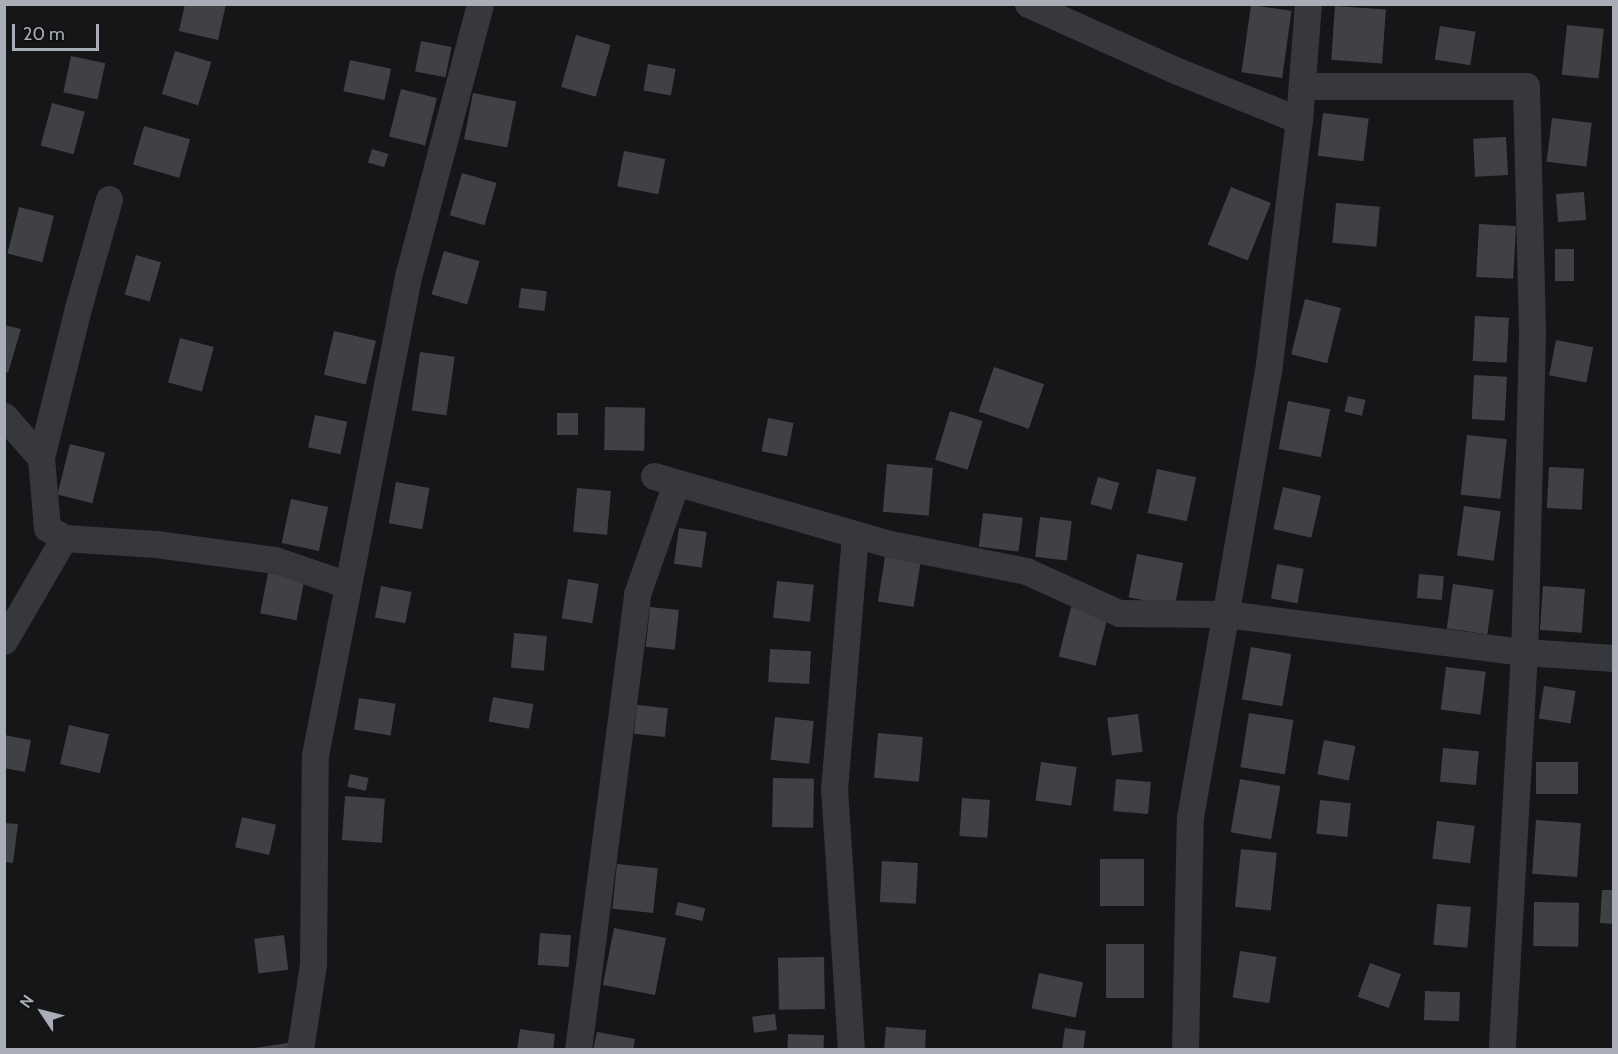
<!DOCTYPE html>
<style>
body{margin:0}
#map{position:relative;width:1618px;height:1054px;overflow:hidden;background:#161618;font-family:Cabin,sans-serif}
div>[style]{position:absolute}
.building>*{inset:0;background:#404145;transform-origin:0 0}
.street>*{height:27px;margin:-13.5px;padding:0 13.5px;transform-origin:13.5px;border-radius:13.5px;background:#37383d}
span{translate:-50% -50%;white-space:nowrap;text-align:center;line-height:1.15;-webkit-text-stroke:4.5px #111113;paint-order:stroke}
.frame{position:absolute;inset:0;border:6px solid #a8adb8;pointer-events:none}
.north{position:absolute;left:12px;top:982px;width:60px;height:60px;-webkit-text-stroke:4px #111113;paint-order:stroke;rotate:305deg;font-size:16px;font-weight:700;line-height:24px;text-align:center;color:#a8adb8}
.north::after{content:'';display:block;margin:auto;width:21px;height:27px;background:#a8adb8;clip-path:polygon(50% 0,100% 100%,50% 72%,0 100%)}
.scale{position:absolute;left:12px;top:24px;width:87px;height:27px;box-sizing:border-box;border:3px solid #a8adb8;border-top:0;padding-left:8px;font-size:18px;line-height:21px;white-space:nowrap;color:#a8adb8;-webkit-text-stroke:4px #111113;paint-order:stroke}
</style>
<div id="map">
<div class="building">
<i style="clip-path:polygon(185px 4px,226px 4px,218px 40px,179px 31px)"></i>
<i style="left:1251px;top:5px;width:41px;height:68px;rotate:8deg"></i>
<i style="left:1335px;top:6px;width:51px;height:54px;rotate:4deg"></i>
<i style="left:1567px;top:25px;width:37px;height:50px;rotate:6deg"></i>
<i style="left:1440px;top:26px;width:36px;height:34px;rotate:9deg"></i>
<i style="left:576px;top:35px;width:36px;height:54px;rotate:16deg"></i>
<i style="left:421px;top:41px;width:31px;height:31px;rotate:11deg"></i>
<i style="left:175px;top:51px;width:38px;height:45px;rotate:17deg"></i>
<i style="left:71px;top:56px;width:35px;height:37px;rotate:12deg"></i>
<i style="left:350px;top:60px;width:42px;height:32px;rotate:12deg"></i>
<i style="left:648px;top:64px;width:28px;height:27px;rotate:10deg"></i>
<i style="left:401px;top:89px;width:37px;height:49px;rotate:14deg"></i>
<i style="left:473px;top:93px;width:44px;height:47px;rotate:11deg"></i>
<i style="left:52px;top:103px;width:34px;height:44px;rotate:15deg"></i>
<i style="left:1323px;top:113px;width:46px;height:43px;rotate:7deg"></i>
<i style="left:1552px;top:118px;width:40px;height:44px;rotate:7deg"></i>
<i style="left:144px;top:126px;width:48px;height:40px;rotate:16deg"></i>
<i style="left:1506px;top:137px;width:38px;height:33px;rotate:87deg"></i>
<i style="left:372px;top:149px;width:17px;height:14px;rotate:17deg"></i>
<i style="left:624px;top:151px;width:42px;height:36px;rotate:11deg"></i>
<i style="left:462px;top:173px;width:36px;height:44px;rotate:16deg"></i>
<i style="left:1231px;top:187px;width:43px;height:62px;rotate:22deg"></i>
<i style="left:1584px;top:192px;width:28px;height:28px;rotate:86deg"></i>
<i style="left:1336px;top:203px;width:44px;height:40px;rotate:5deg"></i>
<i style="left:19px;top:207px;width:36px;height:48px;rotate:14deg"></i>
<i style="left:1479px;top:224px;width:37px;height:53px;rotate:3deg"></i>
<i style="left:1555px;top:249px;width:19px;height:32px"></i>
<i style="left:444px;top:251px;width:37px;height:45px;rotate:16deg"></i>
<i style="left:136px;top:255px;width:26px;height:41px;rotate:16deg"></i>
<i style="left:521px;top:288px;width:26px;height:20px;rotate:7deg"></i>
<i style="left:1305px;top:299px;width:37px;height:57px;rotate:14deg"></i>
<i style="left:1475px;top:316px;width:34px;height:45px;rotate:3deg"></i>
<i style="clip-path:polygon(4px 325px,21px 329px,8px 373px,4px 371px)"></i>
<i style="left:334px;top:331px;width:43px;height:45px;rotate:13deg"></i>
<i style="left:180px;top:338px;width:35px;height:46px;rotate:15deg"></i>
<i style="left:1556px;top:340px;width:38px;height:36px;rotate:11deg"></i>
<i style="left:420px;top:352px;width:35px;height:59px;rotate:8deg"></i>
<i style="left:994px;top:367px;width:53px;height:47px;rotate:19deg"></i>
<i style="left:1474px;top:375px;width:33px;height:44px;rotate:3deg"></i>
<i style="left:1348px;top:396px;width:18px;height:16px;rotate:13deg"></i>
<i style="left:1288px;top:401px;width:43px;height:49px;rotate:11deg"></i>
<i style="left:605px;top:407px;width:40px;height:43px;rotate:1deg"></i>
<i style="left:950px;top:411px;width:34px;height:51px;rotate:17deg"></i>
<i style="left:557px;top:413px;width:21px;height:22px"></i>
<i style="left:315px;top:415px;width:33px;height:33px;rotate:12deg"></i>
<i style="left:768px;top:418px;width:26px;height:34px;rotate:11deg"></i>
<i style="left:1467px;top:435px;width:40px;height:60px;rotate:6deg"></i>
<i style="left:70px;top:444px;width:36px;height:52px;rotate:14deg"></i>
<i style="left:887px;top:464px;width:46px;height:48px;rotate:5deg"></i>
<i style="left:1549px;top:467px;width:35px;height:41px;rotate:3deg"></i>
<i style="left:1157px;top:469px;width:40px;height:45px;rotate:12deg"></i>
<i style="left:1098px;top:477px;width:22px;height:28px;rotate:16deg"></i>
<i style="left:396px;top:482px;width:34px;height:42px;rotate:10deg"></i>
<i style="left:1283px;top:487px;width:39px;height:43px;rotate:13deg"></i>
<i style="left:577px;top:488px;width:34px;height:44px;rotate:5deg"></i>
<i style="left:291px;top:499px;width:38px;height:45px;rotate:12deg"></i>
<i style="left:1464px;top:506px;width:37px;height:50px;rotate:8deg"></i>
<i style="left:983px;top:513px;width:40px;height:34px;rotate:7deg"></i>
<i style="left:1040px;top:517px;width:32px;height:40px;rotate:7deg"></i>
<i style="left:679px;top:528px;width:28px;height:36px;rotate:8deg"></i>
<i style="left:1137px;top:554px;width:47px;height:44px;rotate:11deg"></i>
<i style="left:885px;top:557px;width:36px;height:45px;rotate:9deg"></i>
<i style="left:1277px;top:564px;width:27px;height:35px;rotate:10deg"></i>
<i style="left:268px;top:573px;width:37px;height:41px;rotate:11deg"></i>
<i style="left:1419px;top:574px;width:25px;height:24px;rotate:5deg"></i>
<i style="left:568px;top:579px;width:31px;height:40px;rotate:9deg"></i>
<i style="left:777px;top:581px;width:37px;height:37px;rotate:6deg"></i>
<i style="left:1453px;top:584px;width:41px;height:45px;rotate:8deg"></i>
<i style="left:381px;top:586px;width:31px;height:32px;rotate:11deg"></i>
<i style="left:1543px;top:586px;width:42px;height:44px;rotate:4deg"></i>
<i style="left:650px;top:607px;width:29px;height:40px;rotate:6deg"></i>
<i style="left:1071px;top:607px;width:38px;height:51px;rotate:14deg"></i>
<i style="left:514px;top:633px;width:33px;height:35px;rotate:5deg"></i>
<i style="left:1251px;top:647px;width:41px;height:53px;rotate:10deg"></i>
<i style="left:770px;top:649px;width:41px;height:33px;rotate:3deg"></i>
<i style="left:1446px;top:667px;width:40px;height:43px;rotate:7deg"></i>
<i style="left:1544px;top:686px;width:32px;height:33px;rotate:9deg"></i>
<i style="left:493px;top:697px;width:41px;height:25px;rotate:10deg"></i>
<i style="left:359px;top:698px;width:37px;height:32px;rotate:9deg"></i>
<i style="left:637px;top:705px;width:31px;height:29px;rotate:6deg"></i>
<i style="left:1249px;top:713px;width:45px;height:55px;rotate:9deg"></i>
<i style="left:1138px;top:714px;width:38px;height:31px;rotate:83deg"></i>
<i style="left:775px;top:717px;width:39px;height:43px;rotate:6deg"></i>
<i style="left:69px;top:725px;width:41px;height:40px;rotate:13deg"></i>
<i style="left:878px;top:733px;width:45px;height:45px;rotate:5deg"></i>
<i style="clip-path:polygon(4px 735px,31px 740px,25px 772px,4px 768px)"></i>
<i style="left:1324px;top:740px;width:32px;height:35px;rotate:11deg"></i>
<i style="left:1443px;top:748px;width:36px;height:34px;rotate:5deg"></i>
<i style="left:1041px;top:762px;width:36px;height:39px;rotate:8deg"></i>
<i style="left:1536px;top:762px;width:42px;height:32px"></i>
<i style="left:350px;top:774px;width:19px;height:13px;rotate:12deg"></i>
<i style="left:773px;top:778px;width:41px;height:49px;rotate:1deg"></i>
<i style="left:1116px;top:779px;width:35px;height:32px;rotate:5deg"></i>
<i style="left:1240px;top:779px;width:41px;height:54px;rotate:10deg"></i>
<i style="left:345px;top:796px;width:40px;height:44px;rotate:4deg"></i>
<i style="left:962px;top:798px;width:28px;height:38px;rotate:4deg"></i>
<i style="left:1320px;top:800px;width:31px;height:34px;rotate:6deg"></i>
<i style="left:242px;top:817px;width:35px;height:31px;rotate:13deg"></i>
<i style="left:1536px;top:820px;width:45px;height:54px;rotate:4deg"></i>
<i style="left:1437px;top:821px;width:38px;height:38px;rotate:7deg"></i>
<i style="clip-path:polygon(4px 823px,18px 824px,13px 863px,4px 862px)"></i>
<i style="left:1241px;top:849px;width:36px;height:58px;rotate:6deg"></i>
<i style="left:1100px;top:859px;width:44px;height:47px"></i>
<i style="left:882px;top:861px;width:36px;height:41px;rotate:3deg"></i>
<i style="left:617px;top:864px;width:41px;height:45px;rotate:6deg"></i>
<i style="clip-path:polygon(1602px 890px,1614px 890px,1614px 924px,1600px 923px)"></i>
<i style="left:678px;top:902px;width:28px;height:13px;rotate:13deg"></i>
<i style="left:1534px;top:902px;width:45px;height:44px;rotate:1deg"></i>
<i style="left:1437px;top:904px;width:34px;height:41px;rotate:5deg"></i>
<i style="left:614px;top:928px;width:53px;height:58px;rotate:11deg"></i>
<i style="left:540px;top:933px;width:31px;height:32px;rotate:4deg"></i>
<i style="left:284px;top:935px;width:35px;height:30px;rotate:83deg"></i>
<i style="left:1106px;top:944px;width:38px;height:54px"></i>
<i style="left:1240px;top:951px;width:37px;height:47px;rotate:9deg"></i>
<i style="left:824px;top:957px;width:52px;height:46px;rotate:89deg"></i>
<i style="left:1370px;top:963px;width:33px;height:36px;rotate:20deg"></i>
<i style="left:1039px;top:973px;width:45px;height:36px;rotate:12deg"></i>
<i style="left:1425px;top:991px;width:35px;height:29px;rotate:2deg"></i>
<i style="left:775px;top:1014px;width:16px;height:23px;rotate:83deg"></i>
<i style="clip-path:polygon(886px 1027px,926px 1030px,925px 1050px,884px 1050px)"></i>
<i style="left:1065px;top:1028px;width:21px;height:20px;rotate:8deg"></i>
<i style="clip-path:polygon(520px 1029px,555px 1034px,553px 1050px,517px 1050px)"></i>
<i style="clip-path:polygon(597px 1032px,635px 1039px,633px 1050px,593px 1050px)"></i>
<i style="left:788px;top:1034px;width:36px;height:16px;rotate:2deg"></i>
<i style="clip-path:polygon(295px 1042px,296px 1050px,255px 1050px,254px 1048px)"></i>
</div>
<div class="street">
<i style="left:1028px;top:4px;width:161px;rotate:24.2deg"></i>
<i style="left:1175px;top:70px;width:134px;rotate:22deg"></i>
<i style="left:1302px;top:86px;width:224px"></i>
<i style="left:1526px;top:86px;width:247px;rotate:88.6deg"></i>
<i style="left:1532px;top:333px;width:319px;rotate:91.4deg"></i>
<i style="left:1524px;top:652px;width:399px;rotate:93.2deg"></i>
<i style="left:109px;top:199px;width:113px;rotate:105.9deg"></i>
<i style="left:78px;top:308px;width:154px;rotate:103.9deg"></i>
<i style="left:41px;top:458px;width:70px;rotate:85.1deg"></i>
<i style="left:47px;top:528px;width:20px;rotate:30deg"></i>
<i style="left:64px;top:538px;width:92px;rotate:3.7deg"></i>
<i style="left:156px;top:544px;width:120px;rotate:7.7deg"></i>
<i style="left:275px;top:560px;width:77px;rotate:18.9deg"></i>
<i style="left:4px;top:416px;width:56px;rotate:48.6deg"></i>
<i style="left:654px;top:476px;width:246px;rotate:16.1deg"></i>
<i style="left:890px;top:544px;width:139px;rotate:11.2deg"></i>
<i style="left:1026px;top:571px;width:102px;rotate:24.3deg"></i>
<i style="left:1119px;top:613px;width:107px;rotate:0.5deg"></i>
<i style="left:1226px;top:614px;width:300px;rotate:7.3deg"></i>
<i style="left:1524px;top:652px;width:90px;rotate:3.8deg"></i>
<i style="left:4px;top:641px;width:119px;rotate:-59.8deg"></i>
<i style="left:300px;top:1050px;width:87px;rotate:-81.4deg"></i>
<i style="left:313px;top:964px;width:209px;rotate:-89.5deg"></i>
<i style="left:315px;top:755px;width:491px;rotate:-79deg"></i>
<i style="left:409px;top:273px;width:278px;rotate:-75.2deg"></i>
<i style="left:578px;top:1050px;width:460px;rotate:-82.6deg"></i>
<i style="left:637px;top:594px;width:118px;rotate:-70.6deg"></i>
<i style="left:851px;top:1050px;width:261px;rotate:-93.7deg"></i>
<i style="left:834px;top:790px;width:257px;rotate:-85.3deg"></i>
<i style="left:1185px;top:1050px;width:233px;rotate:-88.8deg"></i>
<i style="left:1190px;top:817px;width:452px;rotate:-80.1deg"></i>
<i style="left:1268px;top:372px;width:254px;rotate:-83deg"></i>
<i style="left:1299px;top:120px;width:116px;rotate:-85.6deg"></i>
</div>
<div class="frame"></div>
<div class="north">N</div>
<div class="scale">20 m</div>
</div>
